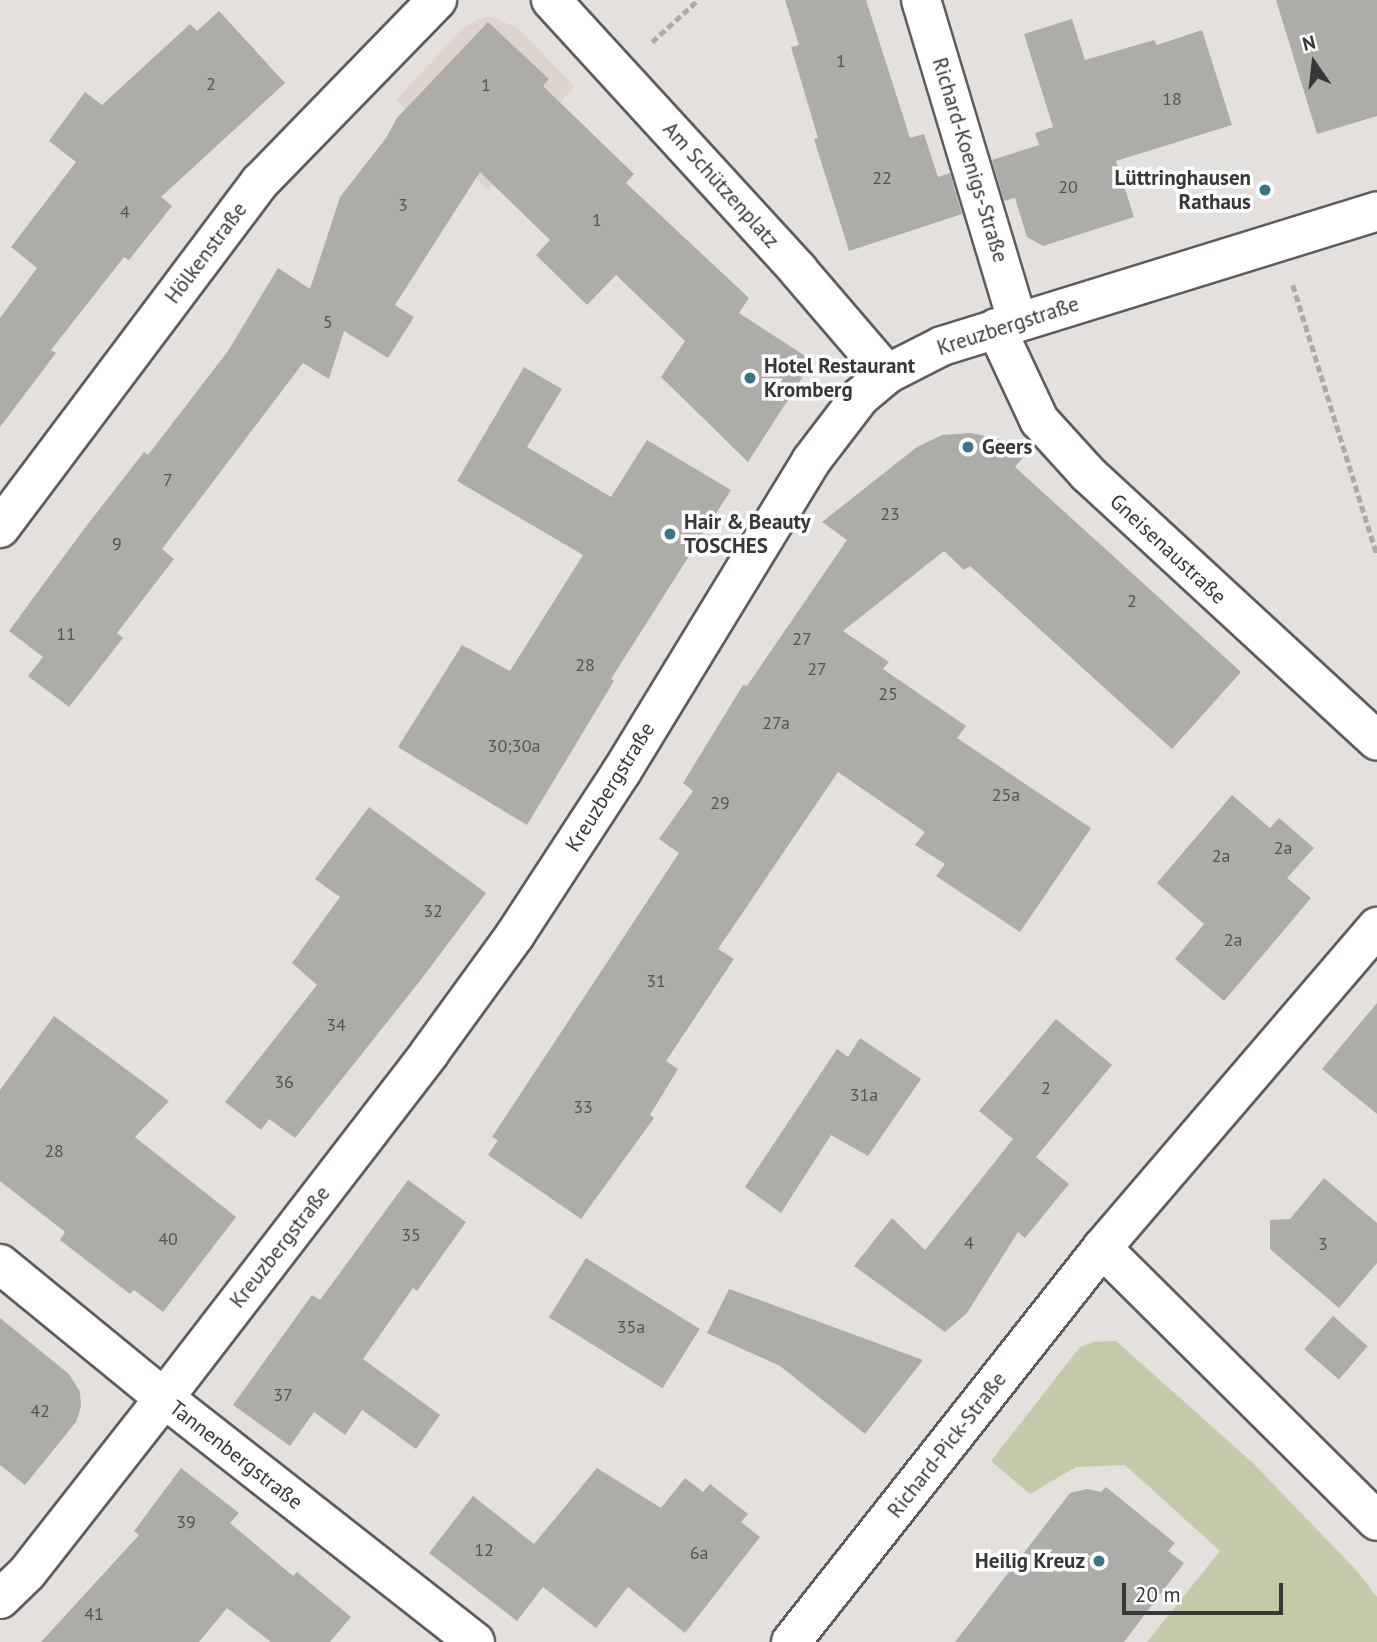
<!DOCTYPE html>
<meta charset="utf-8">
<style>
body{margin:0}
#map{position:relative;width:1377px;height:1642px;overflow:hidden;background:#e4e0de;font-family:"PT Sans",sans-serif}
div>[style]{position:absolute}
.built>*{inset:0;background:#ded3cd}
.green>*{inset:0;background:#c5c9a9}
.building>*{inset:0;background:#aeaca9;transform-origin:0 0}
.path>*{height:4.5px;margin-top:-2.25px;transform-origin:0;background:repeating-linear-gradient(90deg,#adaaa8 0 7px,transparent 0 10.5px)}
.roads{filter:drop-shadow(2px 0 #605c5b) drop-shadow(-2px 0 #605c5b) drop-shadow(0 2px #605c5b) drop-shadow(0 -2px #605c5b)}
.minor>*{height:38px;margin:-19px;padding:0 19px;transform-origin:19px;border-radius:19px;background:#fff}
.tertiary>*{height:38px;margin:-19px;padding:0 19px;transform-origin:19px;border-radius:19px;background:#fff}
.secondary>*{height:38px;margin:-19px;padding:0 19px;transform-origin:19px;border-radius:19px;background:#fff}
.dots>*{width:19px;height:19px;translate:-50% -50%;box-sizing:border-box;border:4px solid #fff;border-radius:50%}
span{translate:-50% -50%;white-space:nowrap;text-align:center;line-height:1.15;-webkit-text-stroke:7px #fff;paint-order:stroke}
.number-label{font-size:18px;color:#565453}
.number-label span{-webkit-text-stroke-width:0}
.street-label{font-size:21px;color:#383736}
.poi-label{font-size:21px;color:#383736;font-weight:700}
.right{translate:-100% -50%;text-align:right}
.left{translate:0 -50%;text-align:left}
.north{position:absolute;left:1279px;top:28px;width:70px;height:70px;-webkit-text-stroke:5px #fff;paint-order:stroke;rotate:346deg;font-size:19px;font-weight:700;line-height:28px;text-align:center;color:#383736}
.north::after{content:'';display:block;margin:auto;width:24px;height:32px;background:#383736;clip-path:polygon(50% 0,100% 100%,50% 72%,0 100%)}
.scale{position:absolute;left:1122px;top:1583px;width:161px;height:32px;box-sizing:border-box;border:4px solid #383736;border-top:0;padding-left:9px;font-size:21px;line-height:24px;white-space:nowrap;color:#383736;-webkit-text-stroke:5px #fff;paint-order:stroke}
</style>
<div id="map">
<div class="built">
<i style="clip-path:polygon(493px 17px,519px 29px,574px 86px,488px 190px,396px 100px,461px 30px,476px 20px)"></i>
</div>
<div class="green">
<i style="clip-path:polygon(1116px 1341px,1254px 1464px,1356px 1570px,1377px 1597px,1377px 1642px,1147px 1642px,1220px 1551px,1125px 1465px,1076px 1467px,1030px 1494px,991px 1461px,1080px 1347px,1093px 1342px)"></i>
</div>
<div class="building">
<i style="clip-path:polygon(785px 0,866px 0,910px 138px,924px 134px,938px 177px,950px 173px,962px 214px,849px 251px,814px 139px,818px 138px,791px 47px,799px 45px)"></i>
<i style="clip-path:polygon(1276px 0,1377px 0,1377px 116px,1317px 134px)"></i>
<i style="clip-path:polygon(219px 11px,285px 83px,161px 197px,172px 206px,129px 260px,124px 257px,51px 350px,56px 353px,0 427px,0 318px,37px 268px,11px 247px,76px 162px,49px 141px,85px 92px,102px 105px,190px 24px,197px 31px)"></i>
<i style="clip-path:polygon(1072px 19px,1085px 60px,1154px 40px,1157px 45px,1202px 30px,1232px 125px,1116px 161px,1134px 217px,1043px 246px,1027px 237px,1015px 198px,1004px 201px,992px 160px,1039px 145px,1035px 133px,1053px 127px,1024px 34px)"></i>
<i style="clip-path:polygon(488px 22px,549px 79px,543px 86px,634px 174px,626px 183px,749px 298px,739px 313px,813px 361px,748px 462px,661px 377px,685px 341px,616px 275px,587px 305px,536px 255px,550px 240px,480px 172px,395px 305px,414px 317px,388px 358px,344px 331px,329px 379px,303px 363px,162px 549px,174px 559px,117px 633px,123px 638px,69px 707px,28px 676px,43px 657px,9px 631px,84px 529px,144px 452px,148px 455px,228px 351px,278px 268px,310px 289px,340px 197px,386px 138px,397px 118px)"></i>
<i style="clip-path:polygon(524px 367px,562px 389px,527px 447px,611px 497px,647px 440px,731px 490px,611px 679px,614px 681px,527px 825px,398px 747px,462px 645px,510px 671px,583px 555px,457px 481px)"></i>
<i style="clip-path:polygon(971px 433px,998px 439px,1027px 453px,1015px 467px,1241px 672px,1172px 749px,970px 566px,964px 570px,944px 551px,843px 631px,889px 662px,883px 669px,966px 726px,957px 738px,1091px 828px,1020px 932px,936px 876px,945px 864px,915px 845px,925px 832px,838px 772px,718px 949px,734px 959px,666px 1061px,678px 1069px,650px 1115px,654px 1118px,581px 1219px,488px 1155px,498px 1140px,492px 1137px,679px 853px,659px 839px,693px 791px,683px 783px,743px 685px,747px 686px,847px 540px,822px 522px,917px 447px,942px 435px)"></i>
<i style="clip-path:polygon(1232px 795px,1270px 828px,1279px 818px,1314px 848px,1287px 878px,1311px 898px,1224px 1001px,1175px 959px,1204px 924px,1157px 883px)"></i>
<i style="clip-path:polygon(369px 807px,486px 893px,423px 977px,295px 1138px,269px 1119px,261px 1130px,225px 1102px,317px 985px,292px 963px,340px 897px,315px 879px)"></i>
<i style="clip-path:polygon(1377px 1003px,1377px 1114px,1322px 1069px)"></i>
<i style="clip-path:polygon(54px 1016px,169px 1101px,135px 1137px,236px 1217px,163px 1312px,134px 1290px,130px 1294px,60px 1240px,65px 1232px,0 1181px,0 1090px)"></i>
<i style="clip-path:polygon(1056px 1019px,1112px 1065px,1036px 1157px,1069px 1184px,1025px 1238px,1018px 1232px,967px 1313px,945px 1332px,854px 1266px,892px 1218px,925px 1250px,1013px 1139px,979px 1111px)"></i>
<i style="clip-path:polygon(860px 1038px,921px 1079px,868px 1156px,831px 1135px,781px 1213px,745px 1187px,837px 1049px,848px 1057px)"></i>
<i style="clip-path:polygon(1324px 1178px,1377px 1223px,1377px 1263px,1339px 1308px,1270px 1249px,1270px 1220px,1290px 1219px)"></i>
<i style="clip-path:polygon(408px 1180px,466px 1222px,417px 1291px,413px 1288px,363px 1359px,440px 1415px,416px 1449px,362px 1410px,345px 1435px,314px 1412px,290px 1446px,233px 1405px,312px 1295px,320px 1300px)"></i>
<i style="left:586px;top:1258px;width:134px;height:70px;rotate:32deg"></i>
<i style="clip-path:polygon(729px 1289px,768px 1303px,923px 1360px,865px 1434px,780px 1366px,707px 1333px)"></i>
<i style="left:1333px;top:1316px;width:46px;height:44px;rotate:41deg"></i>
<i style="clip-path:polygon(0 1318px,69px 1374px,80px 1392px,81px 1407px,76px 1422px,25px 1485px,0 1465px)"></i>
<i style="clip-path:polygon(181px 1468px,239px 1513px,230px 1523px,293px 1576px,297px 1572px,351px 1617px,330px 1642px,271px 1642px,227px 1608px,199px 1642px,41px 1642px,139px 1535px,134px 1531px)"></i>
<i style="clip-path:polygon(597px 1468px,661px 1508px,685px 1478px,703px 1492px,710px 1484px,748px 1514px,741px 1522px,760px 1537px,685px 1633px,628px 1587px,596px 1628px,543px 1587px,517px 1621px,429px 1553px,473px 1496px,534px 1544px)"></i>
<i style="clip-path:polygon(1106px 1487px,1175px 1543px,1168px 1551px,1184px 1563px,1124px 1642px,955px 1642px,1070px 1493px,1087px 1489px,1101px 1492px)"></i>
</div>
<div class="path">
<i style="left:652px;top:42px;width:62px;rotate:-42.4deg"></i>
<i style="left:1293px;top:285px;width:282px;rotate:72.7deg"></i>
</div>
<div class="roads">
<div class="minor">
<i style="left:921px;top:0;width:335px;rotate:73.3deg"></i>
<i style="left:996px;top:328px;width:102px;rotate:64.9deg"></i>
<i style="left:1039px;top:420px;width:73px;rotate:47.8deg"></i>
<i style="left:1088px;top:474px;width:393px;rotate:42.7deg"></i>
<i style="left:0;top:528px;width:433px;rotate:-53.1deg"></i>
<i style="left:260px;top:182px;width:254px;rotate:-45.8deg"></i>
<i style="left:1102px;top:1248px;width:387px;rotate:44.8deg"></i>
<i style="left:0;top:1264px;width:212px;rotate:39.3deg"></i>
<i style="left:164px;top:1398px;width:395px;rotate:38.1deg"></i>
<i style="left:791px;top:1642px;width:502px;rotate:-51.71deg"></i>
<i style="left:1102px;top:1248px;width:423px;rotate:-49.4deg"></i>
</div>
<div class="tertiary">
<i style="left:551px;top:0;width:366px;rotate:47.5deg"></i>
<i style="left:798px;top:270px;width:137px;rotate:49.4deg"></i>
</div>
<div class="secondary">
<i style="left:0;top:1599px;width:37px;rotate:-44deg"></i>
<i style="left:27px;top:1573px;width:222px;rotate:-51.9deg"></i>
<i style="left:164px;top:1398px;width:436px;rotate:-52.4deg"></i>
<i style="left:430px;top:1052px;width:145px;rotate:-54deg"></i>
<i style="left:515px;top:935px;width:196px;rotate:-56.9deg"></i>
<i style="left:622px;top:771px;width:363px;rotate:-58.6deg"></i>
<i style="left:811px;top:461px;width:81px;rotate:-52.6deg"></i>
<i style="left:860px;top:397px;width:35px;rotate:-40deg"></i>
<i style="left:887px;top:374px;width:62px;rotate:-27deg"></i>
<i style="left:942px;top:346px;width:455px;rotate:-17.2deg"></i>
</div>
</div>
<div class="dots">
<i style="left:1265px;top:190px;background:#347887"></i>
<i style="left:750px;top:378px;background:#347887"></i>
<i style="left:968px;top:447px;background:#347887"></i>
<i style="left:670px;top:534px;background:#347887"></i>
<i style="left:1099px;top:1561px;background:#347887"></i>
</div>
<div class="number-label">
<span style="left:841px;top:61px">1</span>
<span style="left:211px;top:84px">2</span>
<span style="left:486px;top:85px">1</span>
<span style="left:1172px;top:99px">18</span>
<span style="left:882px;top:178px">22</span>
<span style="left:1068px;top:187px">20</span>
<span style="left:403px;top:205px">3</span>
<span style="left:125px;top:212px">4</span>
<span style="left:597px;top:220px">1</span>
<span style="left:328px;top:322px">5</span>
<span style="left:168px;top:480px">7</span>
<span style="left:890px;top:514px">23</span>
<span style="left:117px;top:544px">9</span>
<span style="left:1132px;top:601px">2</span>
<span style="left:66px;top:634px">11</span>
<span style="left:802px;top:639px">27</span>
<span style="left:585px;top:665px">28</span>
<span style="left:817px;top:669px">27</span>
<span style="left:888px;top:694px">25</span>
<span style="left:776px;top:723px">27a</span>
<span style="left:514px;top:746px">30;30a</span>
<span style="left:1006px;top:795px">25a</span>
<span style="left:720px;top:803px">29</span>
<span style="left:1283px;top:848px">2a</span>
<span style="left:1221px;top:856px">2a</span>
<span style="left:433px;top:911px">32</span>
<span style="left:1233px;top:940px">2a</span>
<span style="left:656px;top:981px">31</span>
<span style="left:336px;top:1025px">34</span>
<span style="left:284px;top:1082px">36</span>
<span style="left:1046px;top:1088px">2</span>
<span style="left:864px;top:1095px">31a</span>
<span style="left:583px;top:1107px">33</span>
<span style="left:54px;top:1151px">28</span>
<span style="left:411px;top:1235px">35</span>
<span style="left:168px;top:1239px">40</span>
<span style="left:969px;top:1243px">4</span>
<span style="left:1323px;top:1244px">3</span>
<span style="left:631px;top:1327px">35a</span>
<span style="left:283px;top:1395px">37</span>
<span style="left:40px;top:1411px">42</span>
<span style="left:186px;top:1522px">39</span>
<span style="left:484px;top:1550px">12</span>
<span style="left:699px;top:1553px">6a</span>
<span style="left:94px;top:1614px">41</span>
</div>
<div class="street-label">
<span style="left:970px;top:160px;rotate:73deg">Richard-Koenigs-Straße</span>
<span style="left:721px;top:185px;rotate:48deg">Am Schützenplatz</span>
<span style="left:206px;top:253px;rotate:-53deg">Hölkenstraße</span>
<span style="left:1008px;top:326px;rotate:-18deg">Kreuzbergstraße</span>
<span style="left:1168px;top:549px;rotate:43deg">Gneisenaustraße</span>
<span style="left:610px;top:787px;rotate:-58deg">Kreuzbergstraße</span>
<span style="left:280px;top:1247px;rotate:-52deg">Kreuzbergstraße</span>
<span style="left:947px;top:1445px;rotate:-52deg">Richard-Pick-Straße</span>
<span style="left:236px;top:1455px;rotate:38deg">Tannenbergstraße</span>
</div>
<div class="poi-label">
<span class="right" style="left:1251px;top:190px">Lüttringhausen<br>Rathaus</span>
<span class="left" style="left:764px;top:378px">Hotel Restaurant<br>Kromberg</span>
<span class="left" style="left:982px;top:447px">Geers</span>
<span class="left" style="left:684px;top:534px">Hair &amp; Beauty<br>TOSCHES</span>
<span class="right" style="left:1085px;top:1561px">Heilig Kreuz</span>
</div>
<div class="north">N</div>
<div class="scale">20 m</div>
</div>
